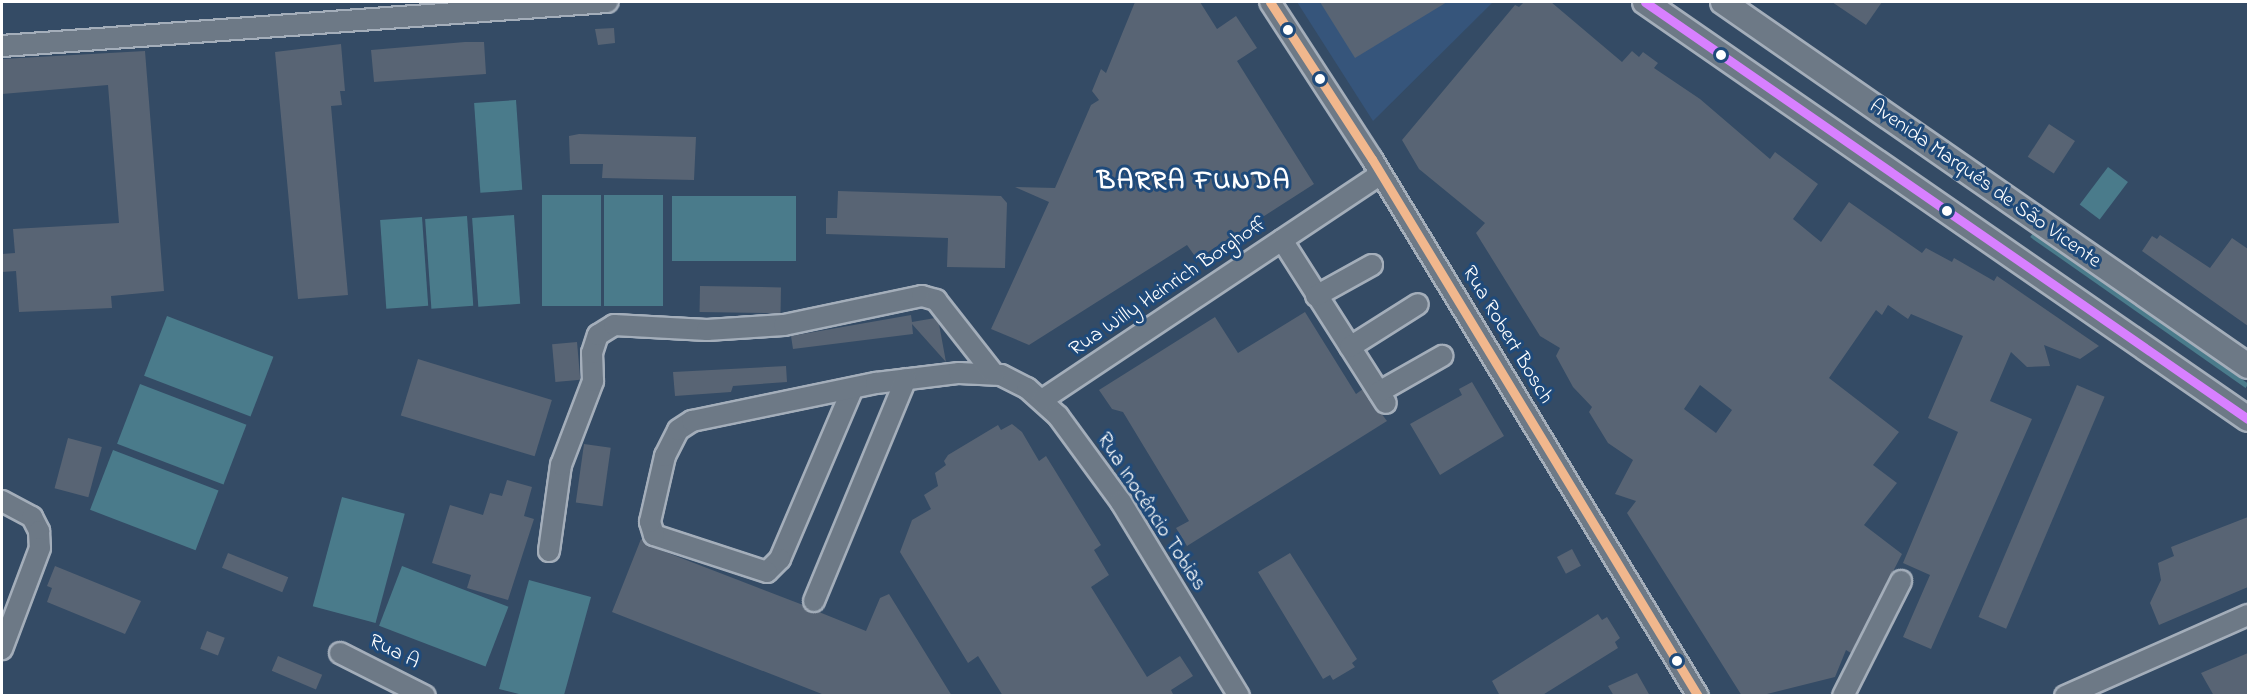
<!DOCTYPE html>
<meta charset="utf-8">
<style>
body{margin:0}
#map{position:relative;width:2250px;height:697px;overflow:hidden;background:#344b65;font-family:"Indie Flower",sans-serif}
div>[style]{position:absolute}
.built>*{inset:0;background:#36557b}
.green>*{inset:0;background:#4a7b8b;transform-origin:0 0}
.building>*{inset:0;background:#586474;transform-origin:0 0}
.roads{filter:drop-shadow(2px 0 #a4aeba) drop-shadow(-2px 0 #a4aeba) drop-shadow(0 2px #a4aeba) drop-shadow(0 -2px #a4aeba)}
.minor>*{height:20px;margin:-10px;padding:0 10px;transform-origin:10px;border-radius:10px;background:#6d7986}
.major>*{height:24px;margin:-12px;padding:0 12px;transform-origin:12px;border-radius:12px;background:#6d7986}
.bus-1>*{height:9px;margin:-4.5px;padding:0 4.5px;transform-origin:4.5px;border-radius:4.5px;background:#f1b78d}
.bus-2>*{height:9px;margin:-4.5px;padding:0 4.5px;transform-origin:4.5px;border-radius:4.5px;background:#d880ff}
.dots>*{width:16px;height:16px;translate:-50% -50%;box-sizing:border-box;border:3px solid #1f4a7a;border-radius:50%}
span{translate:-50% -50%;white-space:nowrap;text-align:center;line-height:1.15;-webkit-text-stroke:6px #1f4a7a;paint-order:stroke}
.street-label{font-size:21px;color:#fff}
.district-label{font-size:27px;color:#fff;font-weight:700;letter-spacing:1.5px}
.frame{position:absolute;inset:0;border:3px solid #fff;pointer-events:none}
</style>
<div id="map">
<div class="built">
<i style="clip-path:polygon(1297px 2px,1493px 2px,1373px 121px)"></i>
</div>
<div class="green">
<i style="left:516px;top:100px;width:90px;height:42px;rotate:86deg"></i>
<i style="left:2108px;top:167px;width:25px;height:47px;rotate:37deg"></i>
<i style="left:542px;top:195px;width:59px;height:111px"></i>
<i style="left:604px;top:195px;width:59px;height:111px"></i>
<i style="left:796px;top:196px;width:65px;height:124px;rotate:90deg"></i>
<i style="left:514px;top:215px;width:89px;height:42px;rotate:86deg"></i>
<i style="left:467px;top:216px;width:90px;height:42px;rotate:86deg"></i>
<i style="left:422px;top:217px;width:89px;height:42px;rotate:86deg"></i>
<i style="left:2033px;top:233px;width:263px;height:5px;rotate:35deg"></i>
<i style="left:167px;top:316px;width:114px;height:64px;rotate:21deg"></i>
<i style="left:140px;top:384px;width:114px;height:64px;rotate:21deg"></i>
<i style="left:113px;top:450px;width:113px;height:64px;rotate:21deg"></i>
<i style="left:342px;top:497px;width:65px;height:113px;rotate:15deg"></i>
<i style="left:402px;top:566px;width:114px;height:64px;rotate:21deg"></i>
<i style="clip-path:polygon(529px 580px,591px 597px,564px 695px,523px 695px,499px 689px)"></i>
</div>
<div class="building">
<i style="clip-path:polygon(1135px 2px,1200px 2px,1217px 29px,1236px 16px,1257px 48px,1237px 61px,1314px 184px,1197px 259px,1187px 245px,1029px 345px,991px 329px,1049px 202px,1015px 187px,1055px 188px,1091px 105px,1099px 100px,1092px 91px,1101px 69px,1106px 73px)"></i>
<i style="clip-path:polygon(1320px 2px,1447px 2px,1355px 58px)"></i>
<i style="clip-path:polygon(evenodd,1524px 2px,1551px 2px,1622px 62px,1632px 51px,1639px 57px,1643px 52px,1658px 63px,1654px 68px,1700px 99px,1770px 159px,1775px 152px,1818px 184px,1793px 219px,1821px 242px,1849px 202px,1922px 253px,1926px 248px,1952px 262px,1954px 258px,1994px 281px,1997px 276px,2099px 346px,2080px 359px,2044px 345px,2050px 366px,2027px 367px,2011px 352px,1990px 401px,2032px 419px,1931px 649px,1903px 637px,1930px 575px,1903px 563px,1958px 432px,1928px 418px,1963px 336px,1911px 314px,1908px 319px,1888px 305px,1882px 315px,1876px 310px,1829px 378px,1899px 432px,1873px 465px,1897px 483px,1864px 525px,1902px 554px,1851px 653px,1846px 650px,1835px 677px,1767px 694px,1742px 696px,1627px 513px,1636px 501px,1615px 494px,1633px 460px,1608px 443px,1589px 412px,1592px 407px,1573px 387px,1556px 356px,1560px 348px,1540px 336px,1476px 233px,1485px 223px,1419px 169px,1402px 140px,1515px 5px,1519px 7px,1524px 2px,1700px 385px,1732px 410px,1716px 433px,1684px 409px,1700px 385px)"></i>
<i style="clip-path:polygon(1832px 2px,1882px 2px,1866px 25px)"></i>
<i style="clip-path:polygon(614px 28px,615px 43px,598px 45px,595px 29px)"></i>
<i style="clip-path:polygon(465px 42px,484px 42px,486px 74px,374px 82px,371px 50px)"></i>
<i style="clip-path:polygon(341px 44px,345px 91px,340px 91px,342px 105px,331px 106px,348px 295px,298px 299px,275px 52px)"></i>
<i style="clip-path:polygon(145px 51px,164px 291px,111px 296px,112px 308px,19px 312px,16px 271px,2px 272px,2px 254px,15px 253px,13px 229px,119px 223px,108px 85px,2px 94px,2px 59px)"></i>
<i style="left:2049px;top:124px;width:31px;height:39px;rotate:33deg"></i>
<i style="clip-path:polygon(579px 134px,696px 137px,694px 180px,602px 178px,603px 164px,570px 164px,569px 136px)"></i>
<i style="clip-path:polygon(838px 191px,1001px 196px,1007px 203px,1005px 268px,947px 267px,948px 238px,826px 234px,826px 218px,837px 218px)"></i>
<i style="clip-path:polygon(2160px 235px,2210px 268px,2232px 238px,2248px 249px,2248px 326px,2142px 251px,2152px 236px,2157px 239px)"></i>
<i style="left:700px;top:286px;width:81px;height:26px;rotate:1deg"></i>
<i style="clip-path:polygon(1305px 312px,1356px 394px,1363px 389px,1387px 421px,1187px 546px,1176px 528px,1189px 521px,1123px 412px,1112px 409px,1099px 390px,1215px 317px,1238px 353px)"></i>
<i style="clip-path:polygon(911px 315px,912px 322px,935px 318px,939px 324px,946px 362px,912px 324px,913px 334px,793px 349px,791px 336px)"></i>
<i style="left:577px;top:342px;width:38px;height:25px;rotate:85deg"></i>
<i style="left:418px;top:359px;width:140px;height:59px;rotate:17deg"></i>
<i style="clip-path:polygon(786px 366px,787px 382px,733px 386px,731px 392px,675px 396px,673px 372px)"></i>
<i style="clip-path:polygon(1472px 382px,1504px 436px,1440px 475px,1410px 424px,1462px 395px,1459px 389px)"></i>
<i style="left:2077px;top:385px;width:30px;height:252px;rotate:23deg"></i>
<i style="clip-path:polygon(1012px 424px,1022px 432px,1039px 461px,1046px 456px,1101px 545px,1094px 550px,1109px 575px,1091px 587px,1147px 677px,1180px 656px,1193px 676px,1171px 690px,1174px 696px,1003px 696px,978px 656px,968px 663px,900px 552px,912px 520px,931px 509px,924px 495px,938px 486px,935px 473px,946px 465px,944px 461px,948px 455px,998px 425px,1001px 430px)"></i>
<i style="left:68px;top:438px;width:35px;height:52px;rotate:15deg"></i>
<i style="left:584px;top:444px;width:27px;height:59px;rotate:8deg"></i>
<i style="clip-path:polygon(507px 480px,532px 487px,524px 516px,534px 519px,508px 600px,467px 588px,471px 575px,432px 563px,450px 505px,483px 515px,490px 493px,502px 496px)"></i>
<i style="clip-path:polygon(2248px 517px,2248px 587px,2159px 625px,2150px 603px,2161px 580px,2158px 563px,2174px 556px,2171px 547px)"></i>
<i style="clip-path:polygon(641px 539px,650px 546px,803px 605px,810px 612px,819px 612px,866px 631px,880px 598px,889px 594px,952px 696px,827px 696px,612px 612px)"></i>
<i style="left:1572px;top:549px;width:19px;height:17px;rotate:62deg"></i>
<i style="left:228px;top:553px;width:65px;height:16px;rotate:22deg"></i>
<i style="clip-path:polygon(1290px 553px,1357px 659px,1352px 663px,1355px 667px,1333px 680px,1330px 675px,1323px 679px,1258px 572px)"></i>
<i style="clip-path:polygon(55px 566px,141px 601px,125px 634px,47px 602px,52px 588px,47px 586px)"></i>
<i style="clip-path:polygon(1598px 614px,1602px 620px,1607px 617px,1620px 638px,1615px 642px,1618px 648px,1541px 696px,1500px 696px,1492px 681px)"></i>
<i style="left:207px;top:631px;width:19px;height:19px;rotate:21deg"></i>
<i style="clip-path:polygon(2248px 653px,2248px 696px,2214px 696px,2201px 673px)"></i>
<i style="left:278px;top:656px;width:48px;height:16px;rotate:23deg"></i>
<i style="clip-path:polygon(1637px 673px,1650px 696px,1614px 696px,1608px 686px)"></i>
</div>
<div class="roads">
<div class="minor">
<i style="left:1270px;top:2px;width:187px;rotate:57deg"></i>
<i style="left:1372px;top:159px;width:628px;rotate:58.74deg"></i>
<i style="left:2px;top:46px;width:607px;rotate:-4.16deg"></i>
<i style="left:1282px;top:240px;width:193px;rotate:57.5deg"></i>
<i style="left:1316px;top:296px;width:64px;rotate:-29deg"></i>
<i style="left:1350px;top:347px;width:80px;rotate:-32.3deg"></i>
<i style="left:852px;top:390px;width:184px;rotate:113.1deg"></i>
<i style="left:780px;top:559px;width:18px;rotate:135deg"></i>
<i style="left:767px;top:572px;width:119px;rotate:-161.9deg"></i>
<i style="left:654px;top:535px;width:14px;rotate:-107deg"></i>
<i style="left:650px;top:522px;width:68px;rotate:-77.2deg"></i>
<i style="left:665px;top:456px;width:29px;rotate:-63deg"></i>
<i style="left:678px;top:430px;width:17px;rotate:-33deg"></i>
<i style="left:692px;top:421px;width:188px;rotate:-11.7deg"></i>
<i style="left:876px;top:383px;width:84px;rotate:-6.9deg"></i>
<i style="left:959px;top:373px;width:42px;rotate:2.7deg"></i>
<i style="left:1001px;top:375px;width:29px;rotate:27deg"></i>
<i style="left:1027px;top:388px;width:42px;rotate:42.1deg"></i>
<i style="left:1058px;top:416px;width:107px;rotate:53.8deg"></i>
<i style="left:1121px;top:502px;width:227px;rotate:58.7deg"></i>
<i style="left:1379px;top:392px;width:73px;rotate:-29.7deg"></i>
<i style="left:1042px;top:400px;width:407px;rotate:-33.7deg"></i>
<i style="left:2px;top:501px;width:34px;rotate:28deg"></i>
<i style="left:32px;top:517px;width:16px;rotate:63deg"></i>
<i style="left:39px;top:531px;width:17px;rotate:87deg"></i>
<i style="left:40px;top:548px;width:108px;rotate:110.6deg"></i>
<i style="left:549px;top:551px;width:87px;rotate:-82.1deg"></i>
<i style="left:561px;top:465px;width:90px;rotate:-69.1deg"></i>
<i style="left:593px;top:381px;width:28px;rotate:-92deg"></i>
<i style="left:592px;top:353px;width:19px;rotate:-72deg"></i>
<i style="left:598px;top:335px;width:19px;rotate:-32deg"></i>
<i style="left:614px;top:325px;width:93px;rotate:3.1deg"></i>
<i style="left:707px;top:330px;width:77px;rotate:-3.7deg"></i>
<i style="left:784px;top:325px;width:141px;rotate:-11.9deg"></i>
<i style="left:922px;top:296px;width:15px;rotate:16deg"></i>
<i style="left:936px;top:300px;width:94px;rotate:51.9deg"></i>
<i style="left:814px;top:601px;width:240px;rotate:-67.5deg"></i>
<i style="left:340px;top:653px;width:95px;rotate:26.8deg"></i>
<i style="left:1843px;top:696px;width:129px;rotate:-63.2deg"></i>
<i style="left:2065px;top:696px;width:200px;rotate:-23.9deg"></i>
</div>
<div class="major">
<i style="left:1645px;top:2px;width:733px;rotate:34.67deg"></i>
<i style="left:1723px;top:2px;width:639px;rotate:34.73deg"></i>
</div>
</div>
<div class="bus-1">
<i style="left:1270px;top:2px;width:187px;rotate:57deg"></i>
<i style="left:1372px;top:159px;width:628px;rotate:58.74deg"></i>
</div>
<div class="bus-2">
<i style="left:1645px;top:2px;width:733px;rotate:34.67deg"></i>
</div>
<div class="dots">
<i style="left:1288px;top:30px;background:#fff"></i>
<i style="left:1721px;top:55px;background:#fff"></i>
<i style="left:1320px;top:79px;background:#fff"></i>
<i style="left:1947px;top:211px;background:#fff"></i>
<i style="left:1677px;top:661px;background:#fff"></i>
</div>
<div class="street-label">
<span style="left:1985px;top:184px;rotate:35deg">Avenida Marquês de São Vicente</span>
<span style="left:1168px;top:287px;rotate:-34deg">Rua Willy Heinrich Borghoff</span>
<span style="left:1507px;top:335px;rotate:59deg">Rua Robert Bosch</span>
<span style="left:1151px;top:512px;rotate:57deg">Rua Inocêncio Tobias</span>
<span style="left:394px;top:652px;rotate:26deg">Rua A</span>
</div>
<div class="district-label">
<span style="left:1194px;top:182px">BARRA FUNDA</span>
</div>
<div class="frame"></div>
</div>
